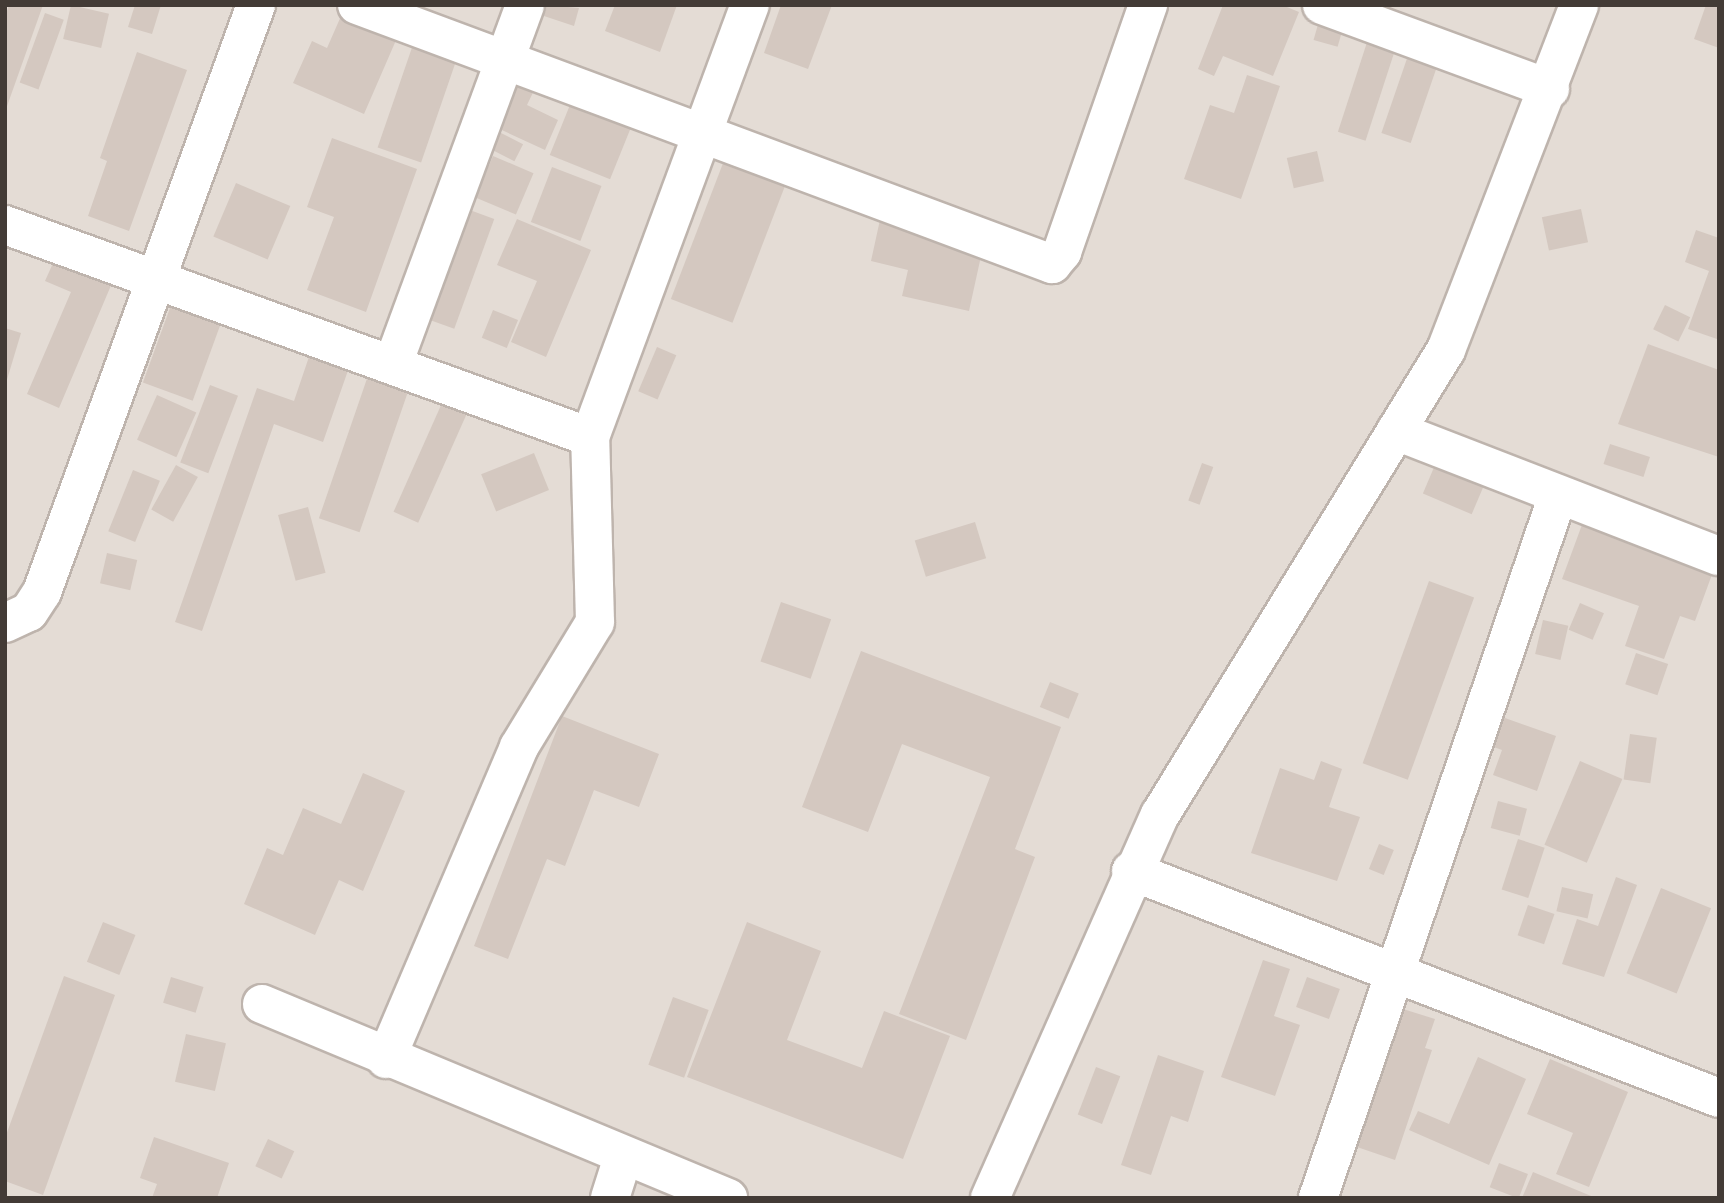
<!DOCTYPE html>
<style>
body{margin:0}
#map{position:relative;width:1724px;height:1203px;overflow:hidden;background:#f1ebe6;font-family:Cabin,sans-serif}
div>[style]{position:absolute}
.residential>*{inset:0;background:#e4dcd5;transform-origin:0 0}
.building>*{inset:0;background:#d4c8c0;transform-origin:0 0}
.roads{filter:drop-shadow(2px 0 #beb4ad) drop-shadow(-2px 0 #beb4ad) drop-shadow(0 2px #beb4ad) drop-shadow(0 -2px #beb4ad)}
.minor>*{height:38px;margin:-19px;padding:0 19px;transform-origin:19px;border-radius:19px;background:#fff}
span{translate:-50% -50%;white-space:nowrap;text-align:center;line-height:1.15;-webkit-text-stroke:6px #fff;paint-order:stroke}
.frame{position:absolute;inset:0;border:7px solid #433b36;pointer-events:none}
</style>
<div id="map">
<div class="residential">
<i style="left:5px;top:5px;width:1714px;height:1193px"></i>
</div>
<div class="building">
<i style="clip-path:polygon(9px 5px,43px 5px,6px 109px,5px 17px)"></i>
<i style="left:71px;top:5px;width:39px;height:35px;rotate:13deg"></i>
<i style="clip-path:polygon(135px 5px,161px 5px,152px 34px,128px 27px)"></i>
<i style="clip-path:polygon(545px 5px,579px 8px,574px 26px,541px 15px)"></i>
<i style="clip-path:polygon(615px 5px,677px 5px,660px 52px,605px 31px)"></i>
<i style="clip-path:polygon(781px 5px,832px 5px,808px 69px,764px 53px)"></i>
<i style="clip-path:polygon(1223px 5px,1282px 5px,1299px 12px,1273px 76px,1223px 56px,1214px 76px,1198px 69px)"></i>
<i style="clip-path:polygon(1706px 5px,1719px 5px,1719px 48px,1694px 39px)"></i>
<i style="clip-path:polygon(345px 7px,400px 31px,364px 114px,293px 83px,312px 41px,327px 48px)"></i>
<i style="left:45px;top:13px;width:20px;height:74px;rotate:20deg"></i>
<i style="left:1321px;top:14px;width:25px;height:27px;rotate:16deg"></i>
<i style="left:1371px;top:30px;width:29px;height:107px;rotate:18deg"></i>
<i style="left:417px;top:33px;width:46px;height:121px;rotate:19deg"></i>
<i style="left:1412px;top:44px;width:31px;height:94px;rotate:19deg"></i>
<i style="clip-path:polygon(137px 52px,187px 70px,129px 231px,88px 216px,107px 161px,100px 158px)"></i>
<i style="clip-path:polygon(519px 70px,539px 80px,527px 105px,558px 120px,545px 150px,493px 126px)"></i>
<i style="clip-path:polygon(1247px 75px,1280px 86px,1241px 199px,1184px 179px,1210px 105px,1234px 113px)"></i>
<i style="left:576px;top:90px;width:65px;height:70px;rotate:22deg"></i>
<i style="left:499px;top:132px;width:27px;height:19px;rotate:27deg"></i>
<i style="clip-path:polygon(332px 138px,417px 169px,366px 312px,307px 290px,334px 217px,307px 207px)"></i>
<i style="left:730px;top:145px;width:66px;height:165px;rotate:21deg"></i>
<i style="left:1317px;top:151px;width:31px;height:31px;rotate:77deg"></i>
<i style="left:493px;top:156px;width:44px;height:45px;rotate:23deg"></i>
<i style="left:552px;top:167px;width:53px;height:59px;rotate:21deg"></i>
<i style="left:236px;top:183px;width:59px;height:58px;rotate:23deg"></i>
<i style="clip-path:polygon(883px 206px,983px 247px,969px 311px,902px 296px,908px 270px,871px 261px)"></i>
<i style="left:467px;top:209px;width:29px;height:117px;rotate:20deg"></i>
<i style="left:1581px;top:209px;width:34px;height:40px;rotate:78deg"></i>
<i style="clip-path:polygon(517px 219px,591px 250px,546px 357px,511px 342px,537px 281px,497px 265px)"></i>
<i style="clip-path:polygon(1696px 230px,1719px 238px,1717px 339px,1688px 329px,1709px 271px,1685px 262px)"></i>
<i style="clip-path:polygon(58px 252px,115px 276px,59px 408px,27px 394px,71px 292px,45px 281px)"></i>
<i style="left:174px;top:297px;width:53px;height:91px;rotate:20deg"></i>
<i style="left:1665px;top:305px;width:28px;height:27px;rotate:26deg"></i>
<i style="left:493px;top:310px;width:27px;height:30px;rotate:22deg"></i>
<i style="clip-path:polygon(5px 328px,21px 333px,6px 383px,5px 383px)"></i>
<i style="clip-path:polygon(1648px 344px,1719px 370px,1719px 457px,1618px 424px)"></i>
<i style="clip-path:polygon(313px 345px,352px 359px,323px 442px,274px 424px,202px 631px,175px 622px,257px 388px,294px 401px)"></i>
<i style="left:657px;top:347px;width:21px;height:48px;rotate:23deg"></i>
<i style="left:371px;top:367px;width:43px;height:160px;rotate:19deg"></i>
<i style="left:210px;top:385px;width:30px;height:83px;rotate:21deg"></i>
<i style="left:446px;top:394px;width:27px;height:129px;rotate:24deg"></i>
<i style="left:157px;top:395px;width:43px;height:49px;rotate:24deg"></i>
<i style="left:1610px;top:444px;width:42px;height:21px;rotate:18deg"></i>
<i style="left:534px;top:453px;width:40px;height:57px;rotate:68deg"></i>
<i style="left:1202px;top:463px;width:12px;height:40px;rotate:20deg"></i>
<i style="left:176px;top:465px;width:25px;height:51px;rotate:29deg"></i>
<i style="left:1435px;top:465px;width:53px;height:31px;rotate:23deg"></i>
<i style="left:133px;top:470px;width:29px;height:66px;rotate:22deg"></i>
<i style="left:308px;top:507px;width:68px;height:31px;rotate:75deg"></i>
<i style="left:975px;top:522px;width:38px;height:63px;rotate:73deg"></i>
<i style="clip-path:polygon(1583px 522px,1714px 569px,1695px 621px,1680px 616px,1664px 659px,1625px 646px,1639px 606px,1562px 579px)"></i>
<i style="left:107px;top:553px;width:31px;height:31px;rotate:13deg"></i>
<i style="left:1429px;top:581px;width:48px;height:194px;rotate:20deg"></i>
<i style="left:781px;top:602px;width:53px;height:63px;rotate:19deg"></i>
<i style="left:1580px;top:603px;width:26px;height:29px;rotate:23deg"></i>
<i style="left:1543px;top:620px;width:26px;height:35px;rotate:13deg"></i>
<i style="clip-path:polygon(861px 651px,1061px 727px,1015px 849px,1035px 857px,966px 1040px,899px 1014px,990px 777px,902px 744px,868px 832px,802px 807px)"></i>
<i style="left:1636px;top:653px;width:34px;height:33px;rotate:19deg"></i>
<i style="left:1050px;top:682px;width:31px;height:27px;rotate:22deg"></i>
<i style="clip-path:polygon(1491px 713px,1556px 736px,1537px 791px,1493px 775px,1502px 750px,1480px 742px)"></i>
<i style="clip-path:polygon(562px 716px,659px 754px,639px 807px,594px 790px,565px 866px,547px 859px,508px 959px,474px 946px)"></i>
<i style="left:1630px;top:734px;width:27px;height:46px;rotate:8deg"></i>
<i style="clip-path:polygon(1321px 761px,1342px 769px,1329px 807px,1360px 817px,1337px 881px,1251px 853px,1280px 768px,1314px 780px)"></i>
<i style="left:1580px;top:761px;width:46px;height:91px;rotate:23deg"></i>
<i style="clip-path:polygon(363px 773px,405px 791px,363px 891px,339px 880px,315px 935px,244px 904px,267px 848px,283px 855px,303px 808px,341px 824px)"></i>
<i style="left:1498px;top:801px;width:30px;height:28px;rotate:15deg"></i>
<i style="left:1518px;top:839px;width:28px;height:53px;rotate:18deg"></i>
<i style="left:1379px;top:844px;width:16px;height:27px;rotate:22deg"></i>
<i style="clip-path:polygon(1616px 877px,1637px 885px,1604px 977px,1562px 964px,1577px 919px,1598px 926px)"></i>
<i style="left:1562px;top:887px;width:32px;height:25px;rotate:13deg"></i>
<i style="left:1661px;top:888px;width:54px;height:92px;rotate:22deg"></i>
<i style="left:1528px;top:905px;width:28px;height:32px;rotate:19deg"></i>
<i style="left:103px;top:922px;width:35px;height:43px;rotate:22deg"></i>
<i style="clip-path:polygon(747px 922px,821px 951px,787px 1040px,862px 1068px,884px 1011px,950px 1036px,903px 1159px,687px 1077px)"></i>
<i style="clip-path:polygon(1263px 960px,1290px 969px,1274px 1016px,1300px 1025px,1275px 1096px,1221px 1077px)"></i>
<i style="clip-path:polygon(64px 976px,115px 995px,43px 1195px,5px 1181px,5px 1138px)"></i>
<i style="left:171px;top:977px;width:34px;height:27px;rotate:17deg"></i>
<i style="left:1307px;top:977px;width:35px;height:32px;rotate:20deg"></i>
<i style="left:673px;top:997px;width:38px;height:72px;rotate:20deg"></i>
<i style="clip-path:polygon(1403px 1009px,1435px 1019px,1425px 1048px,1432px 1050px,1395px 1160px,1357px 1147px)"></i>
<i style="left:186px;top:1034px;width:41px;height:49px;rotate:13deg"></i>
<i style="clip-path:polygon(1158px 1055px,1204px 1071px,1188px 1122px,1171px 1116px,1151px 1175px,1121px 1165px)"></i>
<i style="clip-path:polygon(1478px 1057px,1526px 1079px,1489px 1165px,1409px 1130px,1418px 1111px,1449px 1124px)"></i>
<i style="clip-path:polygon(1550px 1059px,1628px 1092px,1589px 1187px,1556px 1174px,1573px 1133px,1527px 1114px)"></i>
<i style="left:1096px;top:1067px;width:26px;height:51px;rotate:21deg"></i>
<i style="clip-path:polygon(154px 1137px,229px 1163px,217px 1198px,152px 1198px,157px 1184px,140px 1178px)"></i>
<i style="left:268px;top:1139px;width:29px;height:30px;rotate:25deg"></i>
<i style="left:1499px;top:1163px;width:31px;height:26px;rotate:21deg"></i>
<i style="clip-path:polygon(1533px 1172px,1596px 1198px,1522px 1198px)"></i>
</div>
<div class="roads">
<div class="minor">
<i style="left:357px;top:5px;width:742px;rotate:20.44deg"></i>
<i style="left:1052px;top:264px;width:16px;rotate:-50deg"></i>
<i style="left:1062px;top:252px;width:262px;rotate:-70.8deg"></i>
<i style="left:1322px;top:5px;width:243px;rotate:20.2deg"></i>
<i style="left:5px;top:225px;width:622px;rotate:19.92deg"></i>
<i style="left:393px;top:364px;width:382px;rotate:-69.8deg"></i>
<i style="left:1396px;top:431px;width:346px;rotate:21.2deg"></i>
<i style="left:5px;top:623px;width:26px;rotate:-25deg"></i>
<i style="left:29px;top:612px;width:24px;rotate:-57deg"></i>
<i style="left:42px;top:592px;width:625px;rotate:-69.97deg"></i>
<i style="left:1131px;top:871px;width:630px;rotate:21.11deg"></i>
<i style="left:262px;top:1004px;width:505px;rotate:22.6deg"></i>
<i style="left:386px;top:1059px;width:339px;rotate:-66.9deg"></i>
<i style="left:519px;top:747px;width:146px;rotate:-58.7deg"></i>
<i style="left:595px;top:622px;width:185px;rotate:-91.5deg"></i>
<i style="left:590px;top:437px;width:461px;rotate:-69.7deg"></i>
<i style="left:610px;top:1198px;width:43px;rotate:-72.4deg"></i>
<i style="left:990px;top:1198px;width:419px;rotate:-66.1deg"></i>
<i style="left:1160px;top:815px;width:546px;rotate:-58.41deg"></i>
<i style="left:1446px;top:350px;width:370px;rotate:-68.9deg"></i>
<i style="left:1318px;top:1198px;width:743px;rotate:-71.15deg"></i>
</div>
</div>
<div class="frame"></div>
</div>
